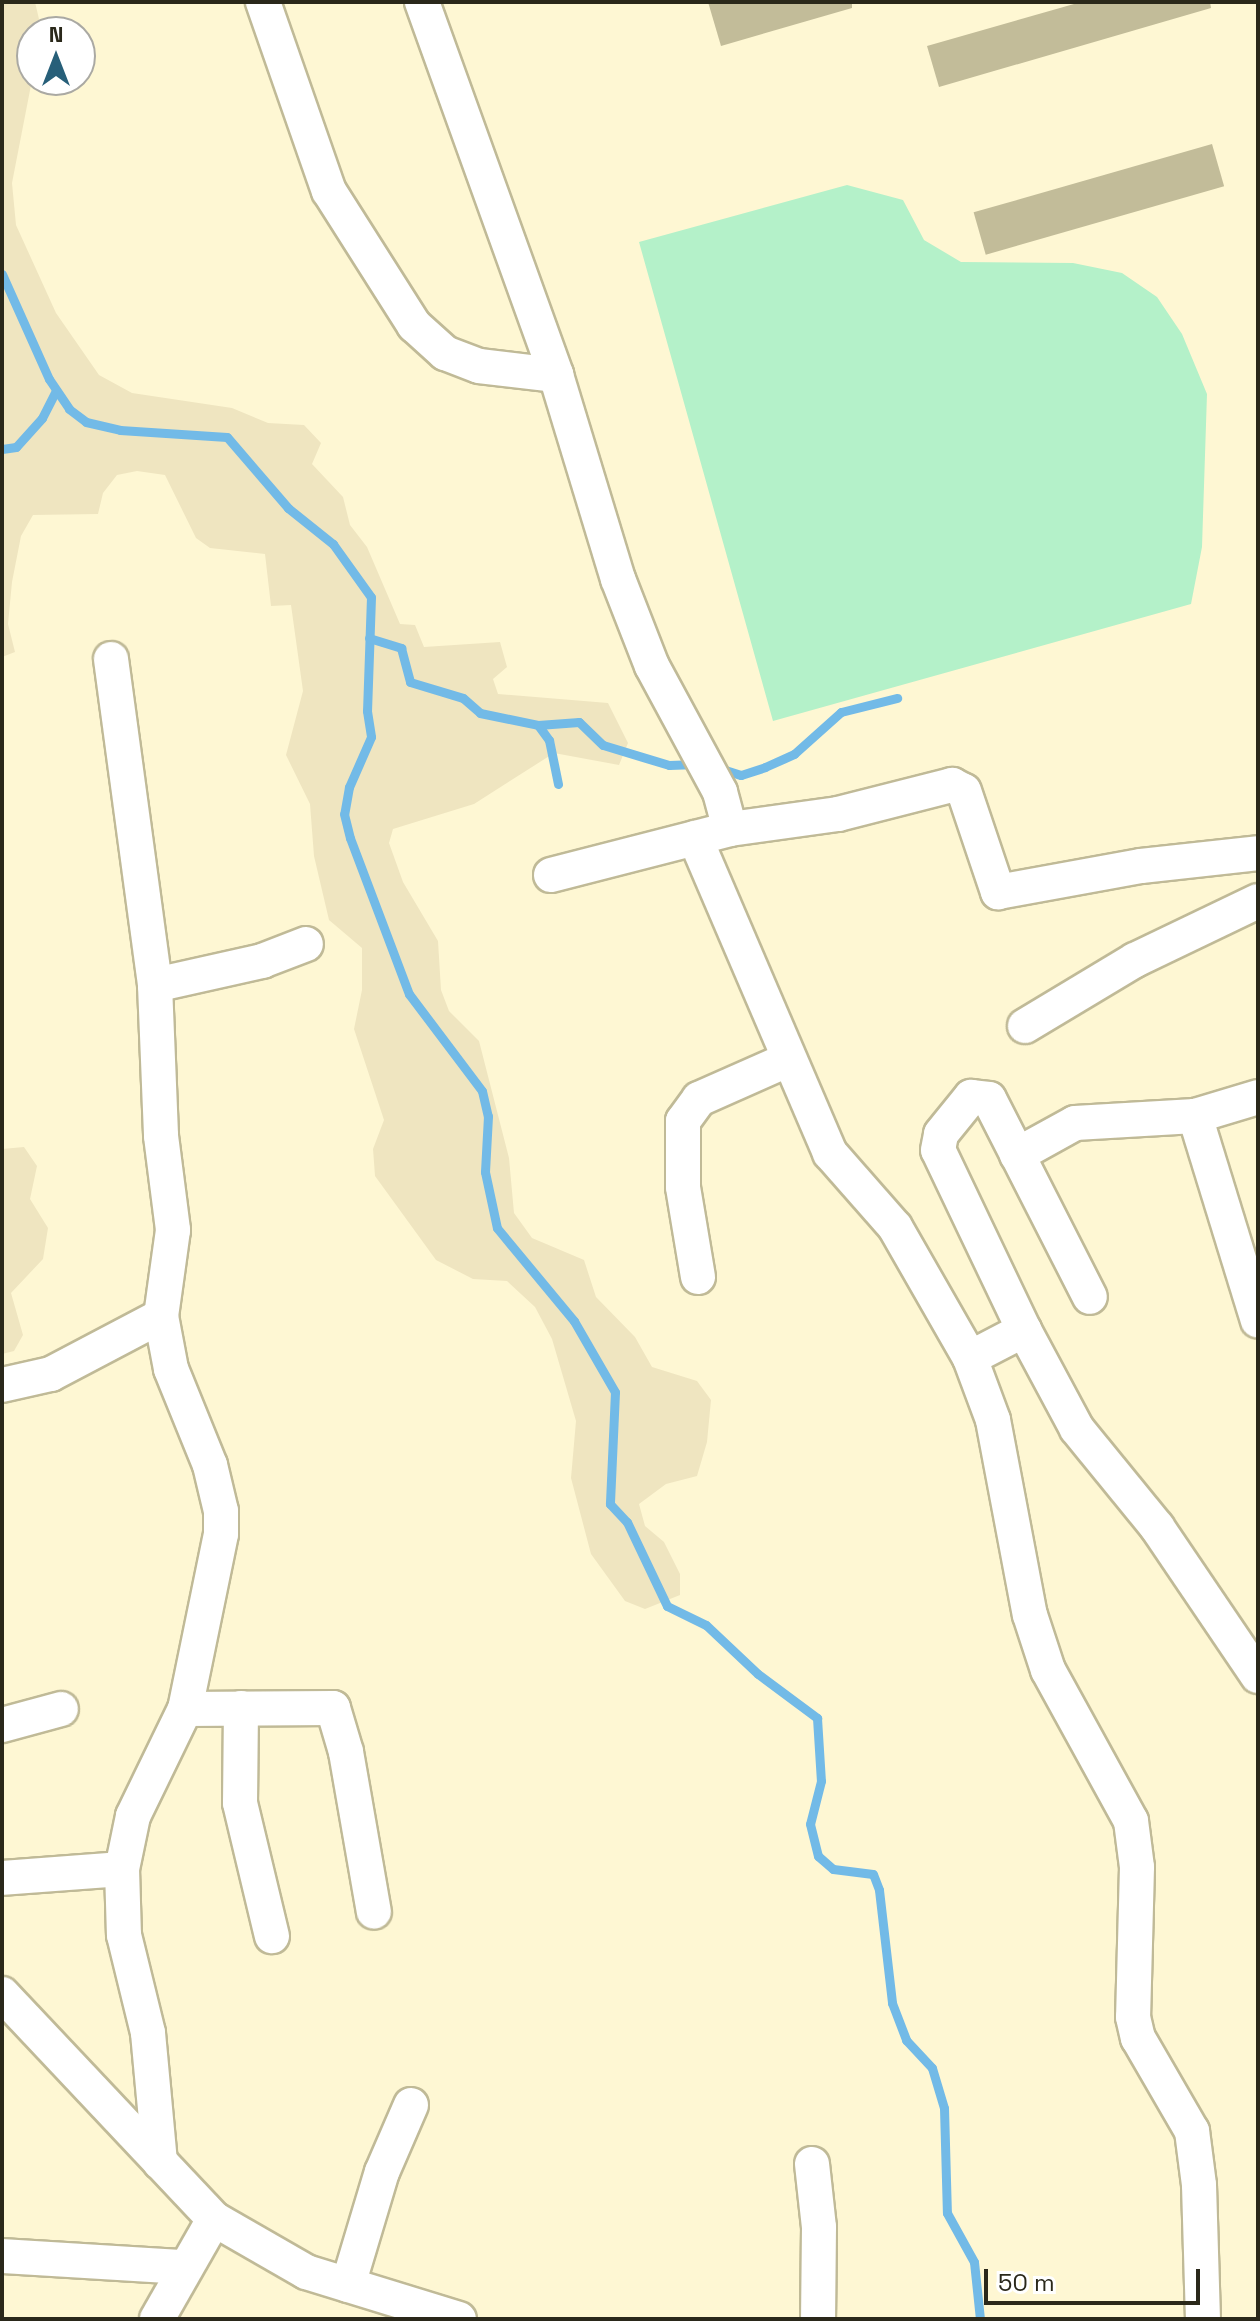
<!DOCTYPE html>
<style>
body{margin:0}
#map{position:relative;width:1260px;height:2321px;overflow:hidden;background:#fef7d3;font-family:"Space Grotesk",sans-serif}
div>[style]{position:absolute}
.green>*{inset:0;background:#b4f1c9}
.sand>*{inset:0;background:#efe5c0}
.stream>*{height:9px;margin:-4.5px;padding:0 4.5px;transform-origin:4.5px;border-radius:4.5px;background:#72bae7}
.building>*{inset:0;background:#c2bc99;transform-origin:0 0}
.roads{filter:drop-shadow(2px 0 #c0ba97) drop-shadow(-2px 0 #c0ba97) drop-shadow(0 2px #c0ba97) drop-shadow(0 -2px #c0ba97)}
.minor>*{height:34px;margin:-17px;padding:0 17px;transform-origin:17px;border-radius:17px;background:#fff}
span{translate:-50% -50%;white-space:nowrap;text-align:center;line-height:1.15;-webkit-text-stroke:7px #fff;paint-order:stroke}
.frame{position:absolute;inset:0;border:4px solid #2a281a;pointer-events:none}
.north{position:absolute;left:16px;top:16px;width:80px;height:80px;box-sizing:border-box;background:#fff;border:2px solid #aaa9a3;border-radius:50%;rotate:0deg;font-size:22px;font-weight:700;line-height:32px;text-align:center;color:#2a281a}
.north::after{content:'';display:block;margin:auto;width:28px;height:36px;background:#275f79;clip-path:polygon(50% 0,100% 100%,50% 72%,0 100%)}
.scale{position:absolute;left:984px;top:2269px;width:216px;height:36px;box-sizing:border-box;border:4px solid #2a281a;border-top:0;padding-left:10px;font-size:24px;line-height:28px;white-space:nowrap;color:#2a281a;-webkit-text-stroke:6px #fff;paint-order:stroke}
</style>
<div id="map">
<div class="green">
<i style="clip-path:polygon(847px 185px,903px 200px,924px 240px,961px 262px,1073px 263px,1122px 273px,1157px 297px,1182px 334px,1207px 394px,1202px 547px,1191px 604px,773px 721px,639px 242px)"></i>
</div>
<div class="sand">
<i style="clip-path:polygon(2px 2px,35px 2px,42px 32px,32px 32px,32px 80px,12px 183px,16px 225px,56px 313px,99px 375px,132px 393px,232px 408px,268px 423px,304px 425px,321px 443px,312px 464px,343px 497px,350px 525px,367px 547px,400px 624px,415px 625px,424px 647px,500px 642px,507px 667px,493px 679px,498px 694px,608px 703px,628px 743px,619px 765px,554px 753px,474px 804px,393px 829px,389px 843px,403px 882px,438px 941px,441px 990px,449px 1011px,479px 1041px,509px 1158px,514px 1213px,532px 1238px,584px 1260px,596px 1297px,635px 1337px,652px 1367px,697px 1381px,711px 1400px,707px 1442px,697px 1476px,666px 1484px,639px 1504px,645px 1526px,664px 1542px,680px 1574px,680px 1595px,645px 1609px,625px 1601px,591px 1554px,571px 1478px,576px 1421px,552px 1339px,535px 1307px,507px 1281px,473px 1279px,436px 1260px,375px 1176px,373px 1149px,384px 1120px,354px 1029px,362px 990px,362px 948px,329px 920px,314px 856px,310px 804px,286px 755px,303px 691px,291px 605px,271px 606px,265px 554px,210px 548px,196px 538px,165px 475px,137px 471px,117px 475px,103px 493px,98px 514px,33px 515px,21px 536px,12px 582px,8px 624px,15px 652px,2px 657px)"></i>
<i style="clip-path:polygon(24px 1147px,37px 1166px,30px 1199px,48px 1228px,43px 1259px,11px 1293px,23px 1335px,14px 1351px,2px 1354px,2px 1149px)"></i>
</div>
<div class="stream">
<i style="left:2px;top:274px;width:115px;rotate:65.9deg"></i>
<i style="left:49px;top:379px;width:36px;rotate:56deg"></i>
<i style="left:69px;top:409px;width:21px;rotate:37deg"></i>
<i style="left:86px;top:422px;width:35px;rotate:13deg"></i>
<i style="left:120px;top:430px;width:107px;rotate:3.7deg"></i>
<i style="left:227px;top:437px;width:94px;rotate:49.3deg"></i>
<i style="left:288px;top:508px;width:58px;rotate:38.7deg"></i>
<i style="left:333px;top:544px;width:65px;rotate:54.4deg"></i>
<i style="left:371px;top:597px;width:114px;rotate:92deg"></i>
<i style="left:367px;top:711px;width:26px;rotate:81deg"></i>
<i style="left:371px;top:737px;width:55px;rotate:113.7deg"></i>
<i style="left:349px;top:787px;width:27px;rotate:100deg"></i>
<i style="left:344px;top:814px;width:25px;rotate:76deg"></i>
<i style="left:350px;top:838px;width:167px;rotate:69.3deg"></i>
<i style="left:409px;top:994px;width:121px;rotate:53deg"></i>
<i style="left:482px;top:1091px;width:26px;rotate:77deg"></i>
<i style="left:488px;top:1116px;width:56px;rotate:93.1deg"></i>
<i style="left:485px;top:1172px;width:57px;rotate:77.9deg"></i>
<i style="left:497px;top:1228px;width:121px;rotate:50.4deg"></i>
<i style="left:574px;top:1321px;width:82px;rotate:60deg"></i>
<i style="left:615px;top:1392px;width:112px;rotate:92.6deg"></i>
<i style="left:610px;top:1504px;width:25px;rotate:47deg"></i>
<i style="left:627px;top:1522px;width:93px;rotate:64.5deg"></i>
<i style="left:667px;top:1606px;width:43px;rotate:26deg"></i>
<i style="left:706px;top:1625px;width:71px;rotate:43.3deg"></i>
<i style="left:758px;top:1674px;width:74px;rotate:36.7deg"></i>
<i style="left:817px;top:1718px;width:63px;rotate:86.4deg"></i>
<i style="left:821px;top:1781px;width:44px;rotate:104.3deg"></i>
<i style="left:810px;top:1824px;width:33px;rotate:76deg"></i>
<i style="left:818px;top:1856px;width:20px;rotate:41deg"></i>
<i style="left:833px;top:1869px;width:40px;rotate:7.1deg"></i>
<i style="left:873px;top:1874px;width:17px;rotate:69deg"></i>
<i style="left:879px;top:1890px;width:114px;rotate:83.4deg"></i>
<i style="left:892px;top:2003px;width:40px;rotate:69deg"></i>
<i style="left:906px;top:2040px;width:38px;rotate:47deg"></i>
<i style="left:932px;top:2068px;width:42px;rotate:73.3deg"></i>
<i style="left:944px;top:2108px;width:105px;rotate:88.4deg"></i>
<i style="left:947px;top:2213px;width:56px;rotate:61.1deg"></i>
<i style="left:974px;top:2262px;width:57px;rotate:84deg"></i>
<i style="left:2px;top:449px;width:14px;rotate:-8deg"></i>
<i style="left:16px;top:447px;width:39px;rotate:-48deg"></i>
<i style="left:42px;top:418px;width:31px;rotate:-63deg"></i>
<i style="left:369px;top:638px;width:34px;rotate:17deg"></i>
<i style="left:401px;top:648px;width:35px;rotate:75deg"></i>
<i style="left:410px;top:682px;width:55px;rotate:16.8deg"></i>
<i style="left:463px;top:698px;width:23px;rotate:41deg"></i>
<i style="left:480px;top:713px;width:59px;rotate:11.7deg"></i>
<i style="left:538px;top:725px;width:19px;rotate:54deg"></i>
<i style="left:549px;top:740px;width:45px;rotate:78.4deg"></i>
<i style="left:538px;top:725px;width:41px;rotate:-4.2deg"></i>
<i style="left:579px;top:722px;width:33px;rotate:44deg"></i>
<i style="left:603px;top:745px;width:69px;rotate:16.9deg"></i>
<i style="left:669px;top:765px;width:28px;rotate:-2deg"></i>
<i style="left:719px;top:768px;width:23px;rotate:18deg"></i>
<i style="left:741px;top:775px;width:25px;rotate:-18deg"></i>
<i style="left:765px;top:767px;width:32px;rotate:-24deg"></i>
<i style="left:794px;top:754px;width:63px;rotate:-41.8deg"></i>
<i style="left:841px;top:712px;width:58px;rotate:-14deg"></i>
</div>
<div class="building">
<i style="clip-path:polygon(708px 2px,852px 2px,852px 8px,721px 46px)"></i>
<i style="clip-path:polygon(1081px 2px,1210px 2px,1211px 8px,939px 87px,927px 46px)"></i>
<i style="left:1212px;top:144px;width:44px;height:248px;rotate:74deg"></i>
</div>
<div class="roads">
<div class="minor">
<i style="left:263px;top:2px;width:200px;rotate:70.8deg"></i>
<i style="left:329px;top:191px;width:159px;rotate:57.6deg"></i>
<i style="left:414px;top:325px;width:42px;rotate:42.1deg"></i>
<i style="left:445px;top:353px;width:36px;rotate:21deg"></i>
<i style="left:479px;top:366px;width:78px;rotate:6.7deg"></i>
<i style="left:422px;top:2px;width:396px;rotate:70.2deg"></i>
<i style="left:556px;top:375px;width:213px;rotate:73.1deg"></i>
<i style="left:618px;top:579px;width:93px;rotate:68.7deg"></i>
<i style="left:652px;top:666px;width:143px;rotate:61.6deg"></i>
<i style="left:720px;top:792px;width:38px;rotate:75deg"></i>
<i style="left:111px;top:659px;width:329px;rotate:82.3deg"></i>
<i style="left:155px;top:985px;width:110px;rotate:-12.6deg"></i>
<i style="left:262px;top:961px;width:47px;rotate:-21.1deg"></i>
<i style="left:695px;top:838px;width:343px;rotate:66.8deg"></i>
<i style="left:830px;top:1153px;width:98px;rotate:48.7deg"></i>
<i style="left:895px;top:1227px;width:151px;rotate:60.2deg"></i>
<i style="left:970px;top:1358px;width:66px;rotate:69.6deg"></i>
<i style="left:993px;top:1420px;width:198px;rotate:79.3deg"></i>
<i style="left:1030px;top:1615px;width:58px;rotate:71.9deg"></i>
<i style="left:1048px;top:1670px;width:172px;rotate:61.2deg"></i>
<i style="left:1131px;top:1821px;width:46px;rotate:82.6deg"></i>
<i style="left:1137px;top:1867px;width:150px;rotate:91.5deg"></i>
<i style="left:1133px;top:2017px;width:22px;rotate:77deg"></i>
<i style="left:1138px;top:2038px;width:108px;rotate:59.9deg"></i>
<i style="left:1192px;top:2131px;width:54px;rotate:82.6deg"></i>
<i style="left:1199px;top:2185px;width:134px;rotate:88.3deg"></i>
<i style="left:551px;top:875px;width:185px;rotate:-14.4deg"></i>
<i style="left:730px;top:829px;width:109px;rotate:-7.9deg"></i>
<i style="left:838px;top:814px;width:118px;rotate:-14.3deg"></i>
<i style="left:952px;top:785px;width:13px;rotate:27deg"></i>
<i style="left:964px;top:791px;width:107px;rotate:71.4deg"></i>
<i style="left:998px;top:892px;width:145px;rotate:-10.3deg"></i>
<i style="left:1141px;top:866px;width:118px;rotate:-6.3deg"></i>
<i style="left:155px;top:985px;width:151px;rotate:87.7deg"></i>
<i style="left:161px;top:1136px;width:95px;rotate:82.7deg"></i>
<i style="left:173px;top:1230px;width:87px;rotate:97.9deg"></i>
<i style="left:161px;top:1316px;width:54px;rotate:79.3deg"></i>
<i style="left:171px;top:1369px;width:104px;rotate:67.9deg"></i>
<i style="left:210px;top:1465px;width:47px;rotate:76.6deg"></i>
<i style="left:221px;top:1511px;width:23px;rotate:90deg"></i>
<i style="left:221px;top:1534px;width:179px;rotate:101.6deg"></i>
<i style="left:185px;top:1709px;width:119px;rotate:115.9deg"></i>
<i style="left:133px;top:1816px;width:54px;rotate:101.7deg"></i>
<i style="left:122px;top:1869px;width:66px;rotate:88.3deg"></i>
<i style="left:124px;top:1935px;width:101px;rotate:76.2deg"></i>
<i style="left:148px;top:2033px;width:130px;rotate:84.7deg"></i>
<i style="left:1025px;top:1026px;width:128px;rotate:-31deg"></i>
<i style="left:1135px;top:960px;width:136px;rotate:-25.6deg"></i>
<i style="left:1195px;top:1116px;width:214px;rotate:72.9deg"></i>
<i style="left:1017px;top:1155px;width:66px;rotate:-28.9deg"></i>
<i style="left:1075px;top:1123px;width:120px;rotate:-3.3deg"></i>
<i style="left:1195px;top:1116px;width:66px;rotate:-16.8deg"></i>
<i style="left:698px;top:1277px;width:91px;rotate:-99.5deg"></i>
<i style="left:683px;top:1187px;width:66px;rotate:-90deg"></i>
<i style="left:683px;top:1121px;width:27px;rotate:-54deg"></i>
<i style="left:699px;top:1099px;width:96px;rotate:-23.9deg"></i>
<i style="left:1024px;top:1330px;width:199px;rotate:-115.5deg"></i>
<i style="left:938px;top:1150px;width:16px;rotate:-79deg"></i>
<i style="left:941px;top:1134px;width:48px;rotate:-51deg"></i>
<i style="left:971px;top:1097px;width:18px;rotate:6deg"></i>
<i style="left:989px;top:1099px;width:222px;rotate:63deg"></i>
<i style="left:970px;top:1358px;width:61px;rotate:-27.4deg"></i>
<i style="left:1024px;top:1330px;width:112px;rotate:61.8deg"></i>
<i style="left:1077px;top:1429px;width:127px;rotate:50.8deg"></i>
<i style="left:1157px;top:1527px;width:180px;rotate:55.9deg"></i>
<i style="left:2px;top:1385px;width:50px;rotate:-12.7deg"></i>
<i style="left:51px;top:1374px;width:124px;rotate:-27.8deg"></i>
<i style="left:241px;top:1708px;width:95px;rotate:90.6deg"></i>
<i style="left:240px;top:1803px;width:137px;rotate:76.5deg"></i>
<i style="left:185px;top:1709px;width:148px;rotate:-0.4deg"></i>
<i style="left:333px;top:1708px;width:46px;rotate:73.5deg"></i>
<i style="left:346px;top:1752px;width:162px;rotate:80.1deg"></i>
<i style="left:2px;top:1725px;width:61px;rotate:-15.2deg"></i>
<i style="left:2px;top:1878px;width:120px;rotate:-4.3deg"></i>
<i style="left:2px;top:1994px;width:309px;rotate:46.7deg"></i>
<i style="left:214px;top:2219px;width:106px;rotate:29.9deg"></i>
<i style="left:306px;top:2272px;width:160px;rotate:17.1deg"></i>
<i style="left:812px;top:2164px;width:63px;rotate:83.7deg"></i>
<i style="left:819px;top:2227px;width:92px;rotate:90.6deg"></i>
<i style="left:2px;top:2256px;width:182px;rotate:3.5deg"></i>
<i style="left:348px;top:2285px;width:118px;rotate:-73.3deg"></i>
<i style="left:382px;top:2172px;width:73px;rotate:-66.6deg"></i>
<i style="left:157px;top:2319px;width:115px;rotate:-60.3deg"></i>
</div>
</div>
<div class="frame"></div>
<div class="north">N</div>
<div class="scale">50 m</div>
</div>
